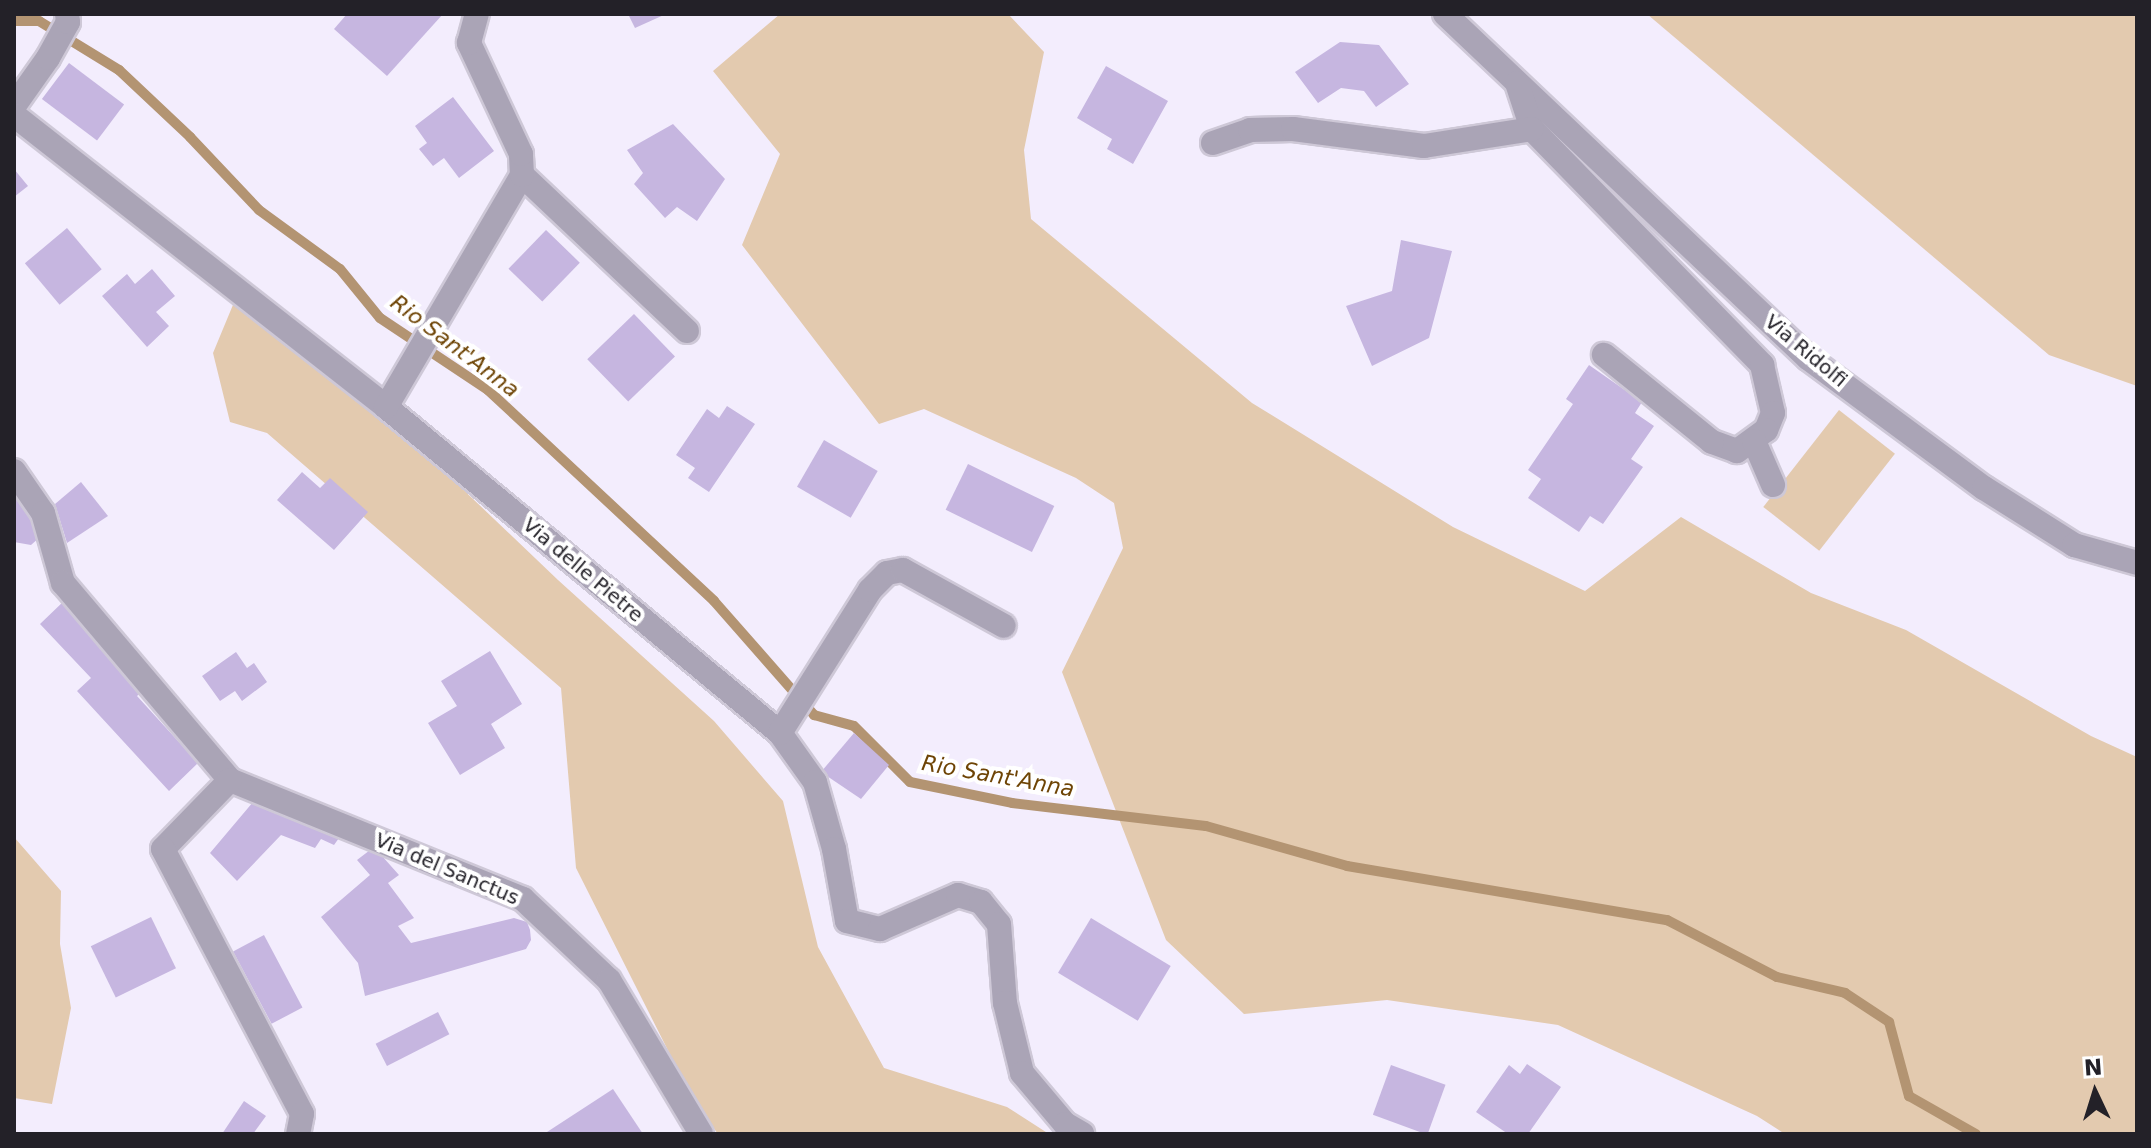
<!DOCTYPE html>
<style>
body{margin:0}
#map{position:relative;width:2151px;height:1148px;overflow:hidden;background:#f3edfd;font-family:"DejaVu Sans",sans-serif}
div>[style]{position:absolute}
.green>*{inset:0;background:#e3caaf;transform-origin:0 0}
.stream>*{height:10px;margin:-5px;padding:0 5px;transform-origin:5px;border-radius:5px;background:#b39472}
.building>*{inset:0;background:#c6b6e0;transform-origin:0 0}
.roads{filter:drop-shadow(2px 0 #cec8d7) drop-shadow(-2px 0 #cec8d7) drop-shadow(0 2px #cec8d7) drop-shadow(0 -2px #cec8d7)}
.street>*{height:24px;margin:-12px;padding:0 12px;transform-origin:12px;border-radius:12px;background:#aaa4b6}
span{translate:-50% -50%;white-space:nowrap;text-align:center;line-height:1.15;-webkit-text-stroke:8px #fff;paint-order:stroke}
.street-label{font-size:20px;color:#232128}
.water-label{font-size:22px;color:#6e4405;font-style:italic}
.frame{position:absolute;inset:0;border:16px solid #232128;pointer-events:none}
.north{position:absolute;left:2055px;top:1052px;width:80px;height:80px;-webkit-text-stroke:6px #fff;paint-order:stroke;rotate:356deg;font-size:22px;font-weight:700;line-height:32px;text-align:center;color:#232128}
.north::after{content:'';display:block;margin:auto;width:28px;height:36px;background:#232128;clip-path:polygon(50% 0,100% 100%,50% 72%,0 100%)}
</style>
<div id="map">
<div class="green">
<i style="clip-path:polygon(780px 14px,1008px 14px,1044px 52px,1024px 150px,1031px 219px,1252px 403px,1453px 527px,1585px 591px,1681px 517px,1811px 593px,1906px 630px,2091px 736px,2137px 757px,2137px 1134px,1785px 1134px,1757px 1116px,1558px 1025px,1387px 1000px,1244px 1014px,1166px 940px,1062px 672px,1123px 548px,1114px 503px,1076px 478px,924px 409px,879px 424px,742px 245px,780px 154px,713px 71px)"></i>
<i style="clip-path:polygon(1647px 14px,2137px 14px,2137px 386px,2049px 355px)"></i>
<i style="clip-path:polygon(235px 300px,429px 457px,558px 580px,714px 721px,783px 801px,818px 947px,884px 1068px,1007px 1107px,1049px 1134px,718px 1134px,693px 1100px,576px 868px,561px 688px,267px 433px,230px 422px,213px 353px)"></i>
<i style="left:1839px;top:410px;width:71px;height:123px;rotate:38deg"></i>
<i style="clip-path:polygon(14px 837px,61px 891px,60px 944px,71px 1008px,52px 1104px,14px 1098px)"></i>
</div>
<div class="stream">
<i style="left:14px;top:21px;width:25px"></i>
<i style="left:39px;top:21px;width:94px;rotate:31.5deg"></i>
<i style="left:119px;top:70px;width:98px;rotate:43.3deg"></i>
<i style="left:190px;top:137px;width:100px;rotate:46.6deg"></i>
<i style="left:259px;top:210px;width:100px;rotate:36.1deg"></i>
<i style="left:340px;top:269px;width:63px;rotate:50.8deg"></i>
<i style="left:380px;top:318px;width:130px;rotate:33.7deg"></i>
<i style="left:488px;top:390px;width:309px;rotate:43deg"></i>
<i style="left:714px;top:601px;width:152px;rotate:48.7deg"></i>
<i style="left:814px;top:715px;width:41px;rotate:15.4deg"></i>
<i style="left:854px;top:726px;width:79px;rotate:45deg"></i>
<i style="left:910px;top:782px;width:104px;rotate:11.6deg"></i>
<i style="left:1012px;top:803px;width:195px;rotate:6.8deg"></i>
<i style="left:1206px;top:826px;width:147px;rotate:15.8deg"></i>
<i style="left:1347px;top:866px;width:325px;rotate:9.6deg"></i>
<i style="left:1667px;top:920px;width:124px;rotate:27.4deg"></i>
<i style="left:1777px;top:977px;width:70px;rotate:13.2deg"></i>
<i style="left:1845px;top:993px;width:53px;rotate:33.4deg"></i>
<i style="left:1889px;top:1022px;width:77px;rotate:74.9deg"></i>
<i style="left:1909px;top:1096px;width:77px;rotate:29.6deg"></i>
</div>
<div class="building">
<i style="clip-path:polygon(347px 14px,443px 14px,387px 76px,334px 29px)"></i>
<i style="clip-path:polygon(628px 14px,666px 14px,635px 28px)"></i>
<i style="clip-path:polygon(1340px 42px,1379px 45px,1409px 84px,1376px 107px,1364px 91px,1341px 88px,1318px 103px,1295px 72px)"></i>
<i style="left:69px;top:63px;width:69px;height:45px;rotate:37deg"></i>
<i style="clip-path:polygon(1106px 66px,1168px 101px,1133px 164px,1107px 149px,1112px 139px,1077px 118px)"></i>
<i style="clip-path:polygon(453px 97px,494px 151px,459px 178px,444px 158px,433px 166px,419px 149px,427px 143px,415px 126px)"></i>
<i style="clip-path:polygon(673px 124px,725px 179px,697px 221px,677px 207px,665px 218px,634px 184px,643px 173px,627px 150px)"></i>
<i style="clip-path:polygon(14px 169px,28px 186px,14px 197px)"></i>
<i style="left:67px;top:228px;width:54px;height:55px;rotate:50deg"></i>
<i style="left:546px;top:230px;width:47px;height:54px;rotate:44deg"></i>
<i style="clip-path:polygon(1401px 240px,1452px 251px,1429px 338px,1372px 366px,1346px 306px,1392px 291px)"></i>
<i style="clip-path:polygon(152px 269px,175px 296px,156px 312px,169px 326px,147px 347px,102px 296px,127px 274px,135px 284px)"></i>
<i style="left:634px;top:314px;width:59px;height:65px;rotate:46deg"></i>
<i style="clip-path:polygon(1589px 365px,1642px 402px,1635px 413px,1654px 426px,1631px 459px,1643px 467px,1603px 524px,1590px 516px,1579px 532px,1528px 498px,1541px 479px,1528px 470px,1573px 404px,1566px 399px)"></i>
<i style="clip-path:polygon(727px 406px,755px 424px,709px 492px,688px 478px,695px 468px,676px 455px,707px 409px,719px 418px)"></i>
<i style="left:824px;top:440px;width:62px;height:54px;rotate:30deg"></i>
<i style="left:968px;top:464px;width:96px;height:51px;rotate:26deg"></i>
<i style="clip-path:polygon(302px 472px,320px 488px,330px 478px,368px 512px,334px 550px,277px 500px)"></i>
<i style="clip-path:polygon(81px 482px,108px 516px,67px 543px,55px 504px)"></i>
<i style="clip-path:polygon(14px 491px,37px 517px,40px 537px,31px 545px,14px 542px)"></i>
<i style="clip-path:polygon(65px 600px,146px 688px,137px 696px,198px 763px,169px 791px,77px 691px,91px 678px,40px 624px)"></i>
<i style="clip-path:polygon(490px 651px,522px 704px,491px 724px,505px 748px,460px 775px,428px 723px,457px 706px,441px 681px)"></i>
<i style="clip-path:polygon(236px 652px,247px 668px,254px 663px,267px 682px,242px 701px,235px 691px,220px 701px,202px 676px)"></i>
<i style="clip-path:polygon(854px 733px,889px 765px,861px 799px,821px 772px)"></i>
<i style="clip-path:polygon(259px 795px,344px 831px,334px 845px,321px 839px,315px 848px,281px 835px,237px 881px,210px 853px)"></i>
<i style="clip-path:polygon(374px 847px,399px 875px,388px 883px,414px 918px,398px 926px,411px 943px,514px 918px,527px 922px,530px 930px,531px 940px,526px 949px,365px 996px,358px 963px,321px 917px,370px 875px,357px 860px)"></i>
<i style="left:151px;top:917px;width:57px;height:67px;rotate:64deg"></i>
<i style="left:1091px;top:918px;width:93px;height:64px;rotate:31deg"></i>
<i style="left:264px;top:935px;width:82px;height:35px;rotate:62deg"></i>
<i style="left:438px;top:1012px;width:25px;height:70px;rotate:63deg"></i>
<i style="clip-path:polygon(1527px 1064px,1561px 1087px,1528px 1134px,1508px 1134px,1476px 1112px,1509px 1065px,1520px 1074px)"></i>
<i style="left:1391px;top:1065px;width:58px;height:53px;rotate:20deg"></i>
<i style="clip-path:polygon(613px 1089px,643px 1134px,548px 1134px,547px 1132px)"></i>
<i style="clip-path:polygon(244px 1101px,266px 1116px,253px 1134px,222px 1134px)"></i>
</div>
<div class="roads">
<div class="street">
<i style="left:1445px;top:14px;width:500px;rotate:43.46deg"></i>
<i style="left:1808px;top:358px;width:219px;rotate:36.5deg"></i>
<i style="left:1984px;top:488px;width:107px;rotate:32.3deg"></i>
<i style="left:2074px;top:545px;width:66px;rotate:15.9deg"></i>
<i style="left:1517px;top:83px;width:48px;rotate:71.9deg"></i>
<i style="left:1532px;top:129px;width:330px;rotate:45.7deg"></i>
<i style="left:1762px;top:365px;width:49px;rotate:77.1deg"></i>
<i style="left:1773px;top:413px;width:18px;rotate:112deg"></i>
<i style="left:1766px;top:430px;width:36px;rotate:144deg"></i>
<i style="left:1737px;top:451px;width:27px;rotate:-160deg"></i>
<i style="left:1712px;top:442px;width:139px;rotate:-141.1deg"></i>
<i style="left:14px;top:106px;width:59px;rotate:-54.7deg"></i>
<i style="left:48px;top:58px;width:41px;rotate:-60.9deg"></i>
<i style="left:68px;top:22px;width:8px;rotate:-97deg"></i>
<i style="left:14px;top:115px;width:473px;rotate:38.1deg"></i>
<i style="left:386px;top:407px;width:511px;rotate:39.6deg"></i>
<i style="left:780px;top:733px;width:60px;rotate:54.5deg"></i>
<i style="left:815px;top:782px;width:70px;rotate:74.2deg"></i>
<i style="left:834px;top:849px;width:73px;rotate:79.8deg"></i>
<i style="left:847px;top:921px;width:34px;rotate:14deg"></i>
<i style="left:880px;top:929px;width:85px;rotate:-23.6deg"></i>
<i style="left:958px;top:895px;width:24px;rotate:17deg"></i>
<i style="left:981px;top:902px;width:28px;rotate:51deg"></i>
<i style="left:999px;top:924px;width:79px;rotate:85.7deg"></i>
<i style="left:1005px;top:1003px;width:72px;rotate:76.3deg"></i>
<i style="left:1022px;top:1073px;width:67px;rotate:49.9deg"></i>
<i style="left:1065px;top:1124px;width:20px;rotate:30deg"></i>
<i style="left:1213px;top:143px;width:39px;rotate:-19deg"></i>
<i style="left:1250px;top:130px;width:43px;rotate:-1.3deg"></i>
<i style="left:1293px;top:129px;width:132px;rotate:7.4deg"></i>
<i style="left:1424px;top:146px;width:109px;rotate:-8.9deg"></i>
<i style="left:522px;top:175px;width:227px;rotate:43.4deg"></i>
<i style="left:386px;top:407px;width:269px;rotate:-59.6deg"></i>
<i style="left:522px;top:175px;width:21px;rotate:-93deg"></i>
<i style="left:521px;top:154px;width:123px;rotate:-115.1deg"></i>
<i style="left:469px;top:43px;width:30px;rotate:-75deg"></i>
<i style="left:1754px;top:441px;width:48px;rotate:66.6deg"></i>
<i style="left:14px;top:471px;width:51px;rotate:55.4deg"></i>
<i style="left:43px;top:513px;width:73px;rotate:74.1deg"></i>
<i style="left:63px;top:583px;width:258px;rotate:49.7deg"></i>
<i style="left:230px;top:780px;width:316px;rotate:22.1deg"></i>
<i style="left:523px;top:899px;width:118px;rotate:43.3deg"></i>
<i style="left:609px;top:980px;width:179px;rotate:59.1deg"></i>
<i style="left:780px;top:733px;width:169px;rotate:-57.8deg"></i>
<i style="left:870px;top:590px;width:24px;rotate:-45deg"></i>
<i style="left:887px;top:573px;width:16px;rotate:-11deg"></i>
<i style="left:903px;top:570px;width:115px;rotate:29deg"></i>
<i style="left:230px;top:780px;width:96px;rotate:134.2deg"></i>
<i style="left:163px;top:849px;width:299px;rotate:62.3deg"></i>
<i style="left:302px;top:1114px;width:20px;rotate:101deg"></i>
</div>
</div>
<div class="street-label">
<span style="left:1806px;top:351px;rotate:40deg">Via Ridolfi</span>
<span style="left:583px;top:570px;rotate:40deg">Via delle Pietre</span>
<span style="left:447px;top:869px;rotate:23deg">Via del Sanctus</span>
</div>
<div class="water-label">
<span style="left:455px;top:346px;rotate:37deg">Rio Sant'Anna</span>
<span style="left:998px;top:776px;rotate:10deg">Rio Sant'Anna</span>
</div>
<div class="frame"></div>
<div class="north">N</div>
</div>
